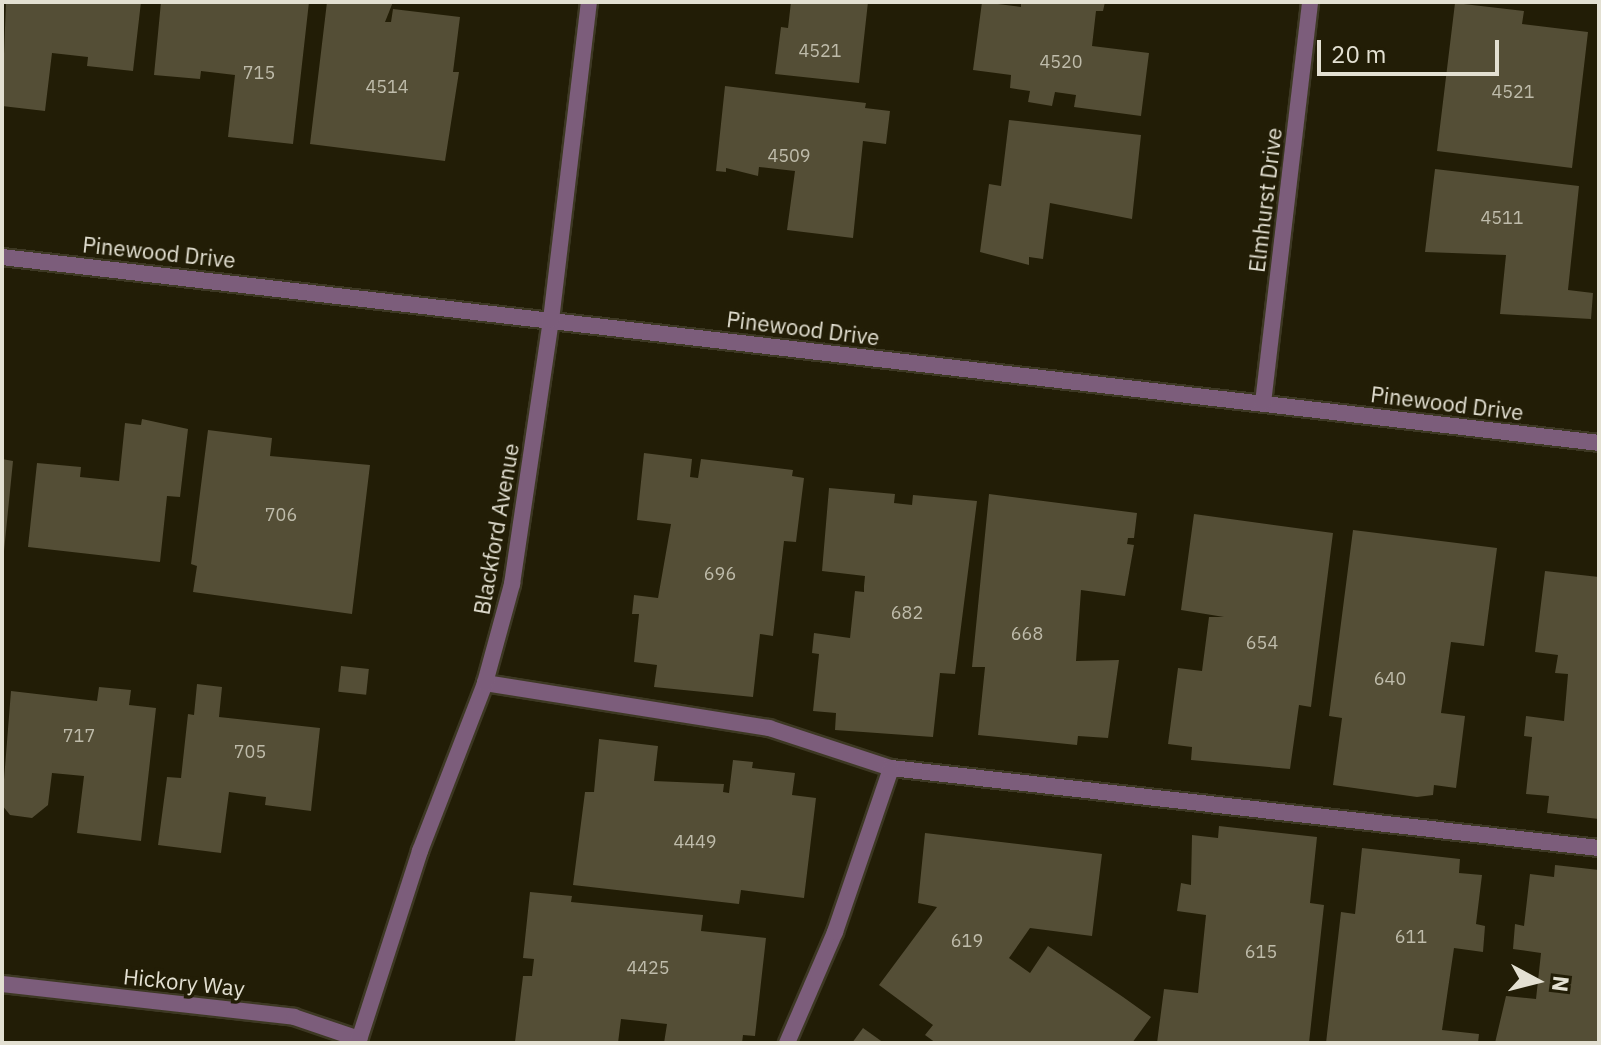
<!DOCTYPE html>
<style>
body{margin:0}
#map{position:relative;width:1601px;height:1045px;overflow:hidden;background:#221d06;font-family:"IBM Plex Sans",sans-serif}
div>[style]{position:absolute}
.building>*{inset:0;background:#544e36;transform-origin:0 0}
.roads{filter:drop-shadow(2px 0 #3d3823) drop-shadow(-2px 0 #3d3823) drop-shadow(0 2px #3d3823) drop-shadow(0 -2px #3d3823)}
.service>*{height:16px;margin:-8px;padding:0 8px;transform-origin:8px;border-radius:8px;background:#7c5d7b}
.minor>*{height:16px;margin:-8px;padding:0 8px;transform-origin:8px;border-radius:8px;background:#7c5d7b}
span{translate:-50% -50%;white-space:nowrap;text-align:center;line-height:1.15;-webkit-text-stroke:7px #221d06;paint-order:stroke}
.number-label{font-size:18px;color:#bfbcab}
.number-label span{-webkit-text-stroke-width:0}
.street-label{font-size:22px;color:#e3e0d2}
.frame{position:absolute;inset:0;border:4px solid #e3e0d2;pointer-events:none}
.north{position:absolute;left:1497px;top:941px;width:80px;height:80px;-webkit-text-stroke:6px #221d06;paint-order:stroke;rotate:97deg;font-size:22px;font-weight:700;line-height:32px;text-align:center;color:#e3e0d2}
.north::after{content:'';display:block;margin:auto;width:28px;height:36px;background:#e3e0d2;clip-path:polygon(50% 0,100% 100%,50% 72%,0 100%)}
.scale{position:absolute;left:1317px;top:40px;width:182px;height:36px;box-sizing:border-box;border:4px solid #e3e0d2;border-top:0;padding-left:10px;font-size:24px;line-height:28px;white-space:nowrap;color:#e3e0d2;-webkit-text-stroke:6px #221d06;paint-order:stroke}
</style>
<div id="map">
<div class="building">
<i style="clip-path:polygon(6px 2px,141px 2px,133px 71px,87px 66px,88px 57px,52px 53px,45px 111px,2px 106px)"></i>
<i style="clip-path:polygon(161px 2px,309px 2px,293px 144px,228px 137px,235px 75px,201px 71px,200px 79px,154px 75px)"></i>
<i style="clip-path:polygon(327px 2px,393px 2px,385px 22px,391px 22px,393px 9px,460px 17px,453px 72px,459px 72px,445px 161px,310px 144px)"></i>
<i style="clip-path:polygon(791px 2px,868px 2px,859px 83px,775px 74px,781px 27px,788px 28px)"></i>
<i style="clip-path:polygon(982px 2px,1021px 7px,1021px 2px,1105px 2px,1103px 11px,1096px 11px,1092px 46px,1149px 53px,1141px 116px,1074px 107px,1076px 95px,1055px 92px,1052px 106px,1028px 102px,1030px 91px,1010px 88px,1011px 75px,973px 70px)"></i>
<i style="clip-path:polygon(1455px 3px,1524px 11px,1522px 24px,1588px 32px,1572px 168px,1437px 151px)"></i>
<i style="clip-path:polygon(725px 86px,866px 103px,865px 108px,890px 111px,886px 144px,863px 141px,853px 238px,787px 230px,795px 171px,759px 167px,758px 176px,726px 168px,726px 172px,716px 171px)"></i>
<i style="clip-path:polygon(1009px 120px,1141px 135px,1132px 219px,1050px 203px,1043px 259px,1029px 257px,1029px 265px,980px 252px,989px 184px,1001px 186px)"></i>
<i style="clip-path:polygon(1435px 169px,1579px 186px,1568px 290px,1593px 293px,1591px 319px,1500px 314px,1506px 255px,1425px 252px)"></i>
<i style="clip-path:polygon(142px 419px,188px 429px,180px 497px,167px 496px,160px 562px,28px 547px,37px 463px,81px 467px,80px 477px,119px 481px,125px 423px,141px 425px)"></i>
<i style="clip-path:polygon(208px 430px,272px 438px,270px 456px,370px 465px,352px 614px,193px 592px,197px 566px,191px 564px)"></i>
<i style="clip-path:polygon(644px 453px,692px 459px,690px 477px,698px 478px,701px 459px,793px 470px,792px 476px,804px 478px,796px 542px,784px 541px,773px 636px,760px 634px,753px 697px,654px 687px,657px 665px,634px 662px,639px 614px,632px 614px,634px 595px,658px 598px,671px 524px,637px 520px)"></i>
<i style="clip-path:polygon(2px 459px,13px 461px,4px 551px,2px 551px)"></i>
<i style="clip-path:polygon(829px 488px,895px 494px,894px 503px,912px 505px,913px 495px,977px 501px,955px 674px,940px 673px,933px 737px,835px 730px,836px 713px,813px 711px,819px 654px,812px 653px,814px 633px,850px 638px,855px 591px,864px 592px,864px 586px,865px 576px,822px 571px)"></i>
<i style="clip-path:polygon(989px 494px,1137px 513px,1134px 538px,1128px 538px,1127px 544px,1134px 545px,1125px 596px,1081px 590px,1076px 661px,1119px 660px,1108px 738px,1078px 736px,1077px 745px,978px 735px,985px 667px,972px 667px)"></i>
<i style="clip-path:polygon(1194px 514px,1333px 533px,1311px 707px,1299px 705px,1290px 769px,1191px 760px,1192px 747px,1168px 744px,1178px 668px,1202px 671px,1209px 617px,1224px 617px,1181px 610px)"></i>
<i style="clip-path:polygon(1353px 530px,1497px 548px,1484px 646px,1451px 642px,1441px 713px,1465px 716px,1456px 788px,1434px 785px,1433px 795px,1417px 797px,1333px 785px,1342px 718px,1329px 716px)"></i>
<i style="clip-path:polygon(1545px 571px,1599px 577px,1599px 819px,1547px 813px,1549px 796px,1526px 794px,1532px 737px,1524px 736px,1526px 716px,1564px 721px,1568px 674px,1555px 673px,1558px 655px,1535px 652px)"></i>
<i style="left:341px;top:666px;width:28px;height:26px;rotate:6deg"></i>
<i style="clip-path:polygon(197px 684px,222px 687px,219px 717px,320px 728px,311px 811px,265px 805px,266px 797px,229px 792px,221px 853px,158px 845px,167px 777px,181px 778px,188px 714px,194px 715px)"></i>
<i style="clip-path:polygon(99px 687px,131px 690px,129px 705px,156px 708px,141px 841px,77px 833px,84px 776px,52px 773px,48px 805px,32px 818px,10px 815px,2px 805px,11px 691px,97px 701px)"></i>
<i style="clip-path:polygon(599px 739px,658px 746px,654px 781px,724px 784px,723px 792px,729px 793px,733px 760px,753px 762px,752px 768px,795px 773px,792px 795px,816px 798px,804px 898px,741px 890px,739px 904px,573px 885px,585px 792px,594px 792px)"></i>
<i style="clip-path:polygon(1219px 826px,1317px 837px,1310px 903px,1324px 905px,1309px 1043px,1157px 1043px,1164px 989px,1198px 993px,1206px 915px,1177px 911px,1181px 883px,1191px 885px,1192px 835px,1218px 838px)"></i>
<i style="clip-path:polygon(925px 833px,1102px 854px,1092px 936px,1030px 928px,1009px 958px,1030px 973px,1048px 946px,1123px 997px,1151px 1017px,1132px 1043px,936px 1043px,925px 1035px,933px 1025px,879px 985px,937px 907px,918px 903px)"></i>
<i style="clip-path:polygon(1362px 848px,1460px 859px,1459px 873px,1482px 875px,1476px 924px,1485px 926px,1483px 952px,1454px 948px,1442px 1030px,1479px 1034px,1478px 1043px,1326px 1043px,1341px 912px,1355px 914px)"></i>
<i style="clip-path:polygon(1555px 865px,1599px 870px,1599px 1043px,1495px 1043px,1506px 996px,1536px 999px,1541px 953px,1513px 949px,1515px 924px,1524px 926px,1530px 874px,1554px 877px)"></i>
<i style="clip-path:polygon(530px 892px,572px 896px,571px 902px,703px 915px,701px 931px,766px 938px,755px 1036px,743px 1035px,742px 1043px,664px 1043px,667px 1024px,621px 1019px,618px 1043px,515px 1042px,523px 976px,532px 976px,534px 959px,523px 958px)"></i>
<i style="clip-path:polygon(863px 1028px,884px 1043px,852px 1043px)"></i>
</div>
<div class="roads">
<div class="service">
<i style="left:485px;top:683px;width:288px;rotate:9deg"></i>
<i style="left:769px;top:728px;width:128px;rotate:18.2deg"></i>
<i style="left:891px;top:768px;width:713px;rotate:6.45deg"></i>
<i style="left:787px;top:1043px;width:121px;rotate:-66.6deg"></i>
<i style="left:835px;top:932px;width:173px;rotate:-71.1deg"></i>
</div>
<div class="minor">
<i style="left:2px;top:257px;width:1608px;rotate:6.64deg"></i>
<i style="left:1263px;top:403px;width:404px;rotate:-83.3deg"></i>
<i style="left:2px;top:984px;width:294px;rotate:6.4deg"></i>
<i style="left:294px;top:1017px;width:69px;rotate:18.7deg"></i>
<i style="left:358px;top:1043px;width:202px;rotate:-72.1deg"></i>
<i style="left:420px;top:851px;width:180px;rotate:-68.8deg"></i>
<i style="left:485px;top:683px;width:103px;rotate:-74.7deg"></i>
<i style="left:512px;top:584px;width:267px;rotate:-81.6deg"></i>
<i style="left:551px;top:320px;width:320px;rotate:-83.2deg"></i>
</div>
</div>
<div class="number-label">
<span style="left:820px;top:51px">4521</span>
<span style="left:1061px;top:62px">4520</span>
<span style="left:259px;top:73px">715</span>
<span style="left:387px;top:87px">4514</span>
<span style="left:1513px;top:92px">4521</span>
<span style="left:789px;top:156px">4509</span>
<span style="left:1502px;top:218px">4511</span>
<span style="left:281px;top:515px">706</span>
<span style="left:720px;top:574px">696</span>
<span style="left:907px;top:613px">682</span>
<span style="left:1027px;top:634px">668</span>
<span style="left:1262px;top:643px">654</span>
<span style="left:1390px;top:679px">640</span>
<span style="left:79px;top:736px">717</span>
<span style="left:250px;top:752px">705</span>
<span style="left:695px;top:842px">4449</span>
<span style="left:1411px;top:937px">611</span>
<span style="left:967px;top:941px">619</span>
<span style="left:1261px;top:952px">615</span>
<span style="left:648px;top:968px">4425</span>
</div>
<div class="street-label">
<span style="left:1265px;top:200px;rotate:-83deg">Elmhurst Drive</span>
<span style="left:159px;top:252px;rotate:6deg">Pinewood Drive</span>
<span style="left:803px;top:328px;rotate:7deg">Pinewood Drive</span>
<span style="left:1447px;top:403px;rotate:7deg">Pinewood Drive</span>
<span style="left:496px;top:529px;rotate:-80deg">Blackford Avenue</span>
<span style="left:184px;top:982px;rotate:6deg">Hickory Way</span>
</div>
<div class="frame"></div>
<div class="north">N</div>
<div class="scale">20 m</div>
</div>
